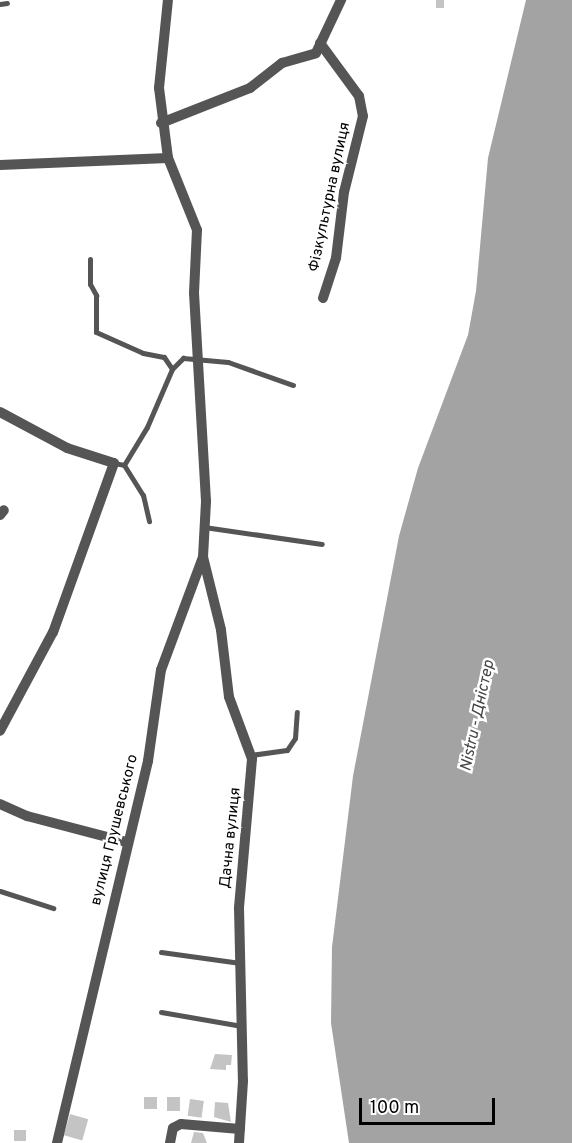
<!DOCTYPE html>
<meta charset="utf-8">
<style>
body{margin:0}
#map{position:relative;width:572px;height:1143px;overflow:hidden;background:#fff;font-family:Overpass,sans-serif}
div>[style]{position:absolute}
.water>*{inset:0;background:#a3a3a3}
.building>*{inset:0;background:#c4c4c4;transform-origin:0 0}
.lane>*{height:5px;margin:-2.5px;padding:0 2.5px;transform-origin:2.5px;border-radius:2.5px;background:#555}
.street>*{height:10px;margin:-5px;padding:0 5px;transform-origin:5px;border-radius:5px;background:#555}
span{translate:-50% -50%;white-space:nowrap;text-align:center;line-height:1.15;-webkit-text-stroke:5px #fff;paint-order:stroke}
.street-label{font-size:15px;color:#000}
.water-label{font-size:16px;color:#444;font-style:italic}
.scale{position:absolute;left:359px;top:1098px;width:136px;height:27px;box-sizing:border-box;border:3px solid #000;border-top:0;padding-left:8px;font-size:18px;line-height:21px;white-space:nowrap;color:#000;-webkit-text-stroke:4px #fff;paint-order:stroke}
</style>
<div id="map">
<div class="water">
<i style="clip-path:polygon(526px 0,572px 0,572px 1143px,349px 1143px,331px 1023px,332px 947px,353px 776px,399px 536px,418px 468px,468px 335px,476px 291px,488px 158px)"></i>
</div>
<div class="building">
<i style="left:436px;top:0;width:8px;height:8px"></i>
<i style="clip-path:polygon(215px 1054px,232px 1055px,231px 1065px,226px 1065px,226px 1070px,210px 1069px)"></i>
<i style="left:144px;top:1097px;width:13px;height:12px"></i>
<i style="left:167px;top:1097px;width:13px;height:14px"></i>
<i style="left:190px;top:1099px;width:14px;height:17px;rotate:8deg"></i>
<i style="clip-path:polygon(215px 1102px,228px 1103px,231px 1122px,214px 1117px)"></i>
<i style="left:70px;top:1114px;width:19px;height:22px;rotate:16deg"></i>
<i style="left:14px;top:1130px;width:12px;height:11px"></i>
<i style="clip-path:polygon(194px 1132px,203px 1133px,207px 1143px,191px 1143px)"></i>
</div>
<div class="lane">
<i style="left:0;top:4px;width:7px;rotate:-8deg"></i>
<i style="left:90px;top:259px;width:25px;rotate:90deg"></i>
<i style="left:90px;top:284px;width:13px;rotate:61deg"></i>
<i style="left:96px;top:295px;width:37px;rotate:90deg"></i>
<i style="left:96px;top:332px;width:51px;rotate:24.1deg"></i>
<i style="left:143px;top:353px;width:21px;rotate:11deg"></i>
<i style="left:164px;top:357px;width:14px;rotate:56deg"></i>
<i style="left:114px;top:463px;width:10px;rotate:11deg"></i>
<i style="left:124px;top:465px;width:36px;rotate:58deg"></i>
<i style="left:143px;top:495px;width:27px;rotate:77deg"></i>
<i style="left:124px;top:465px;width:44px;rotate:-58.8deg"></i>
<i style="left:147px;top:427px;width:63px;rotate:-66.7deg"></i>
<i style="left:172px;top:369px;width:16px;rotate:-45deg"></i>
<i style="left:183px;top:358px;width:45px;rotate:5.1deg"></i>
<i style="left:228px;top:362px;width:69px;rotate:19.5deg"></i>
<i style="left:204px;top:527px;width:119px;rotate:8.2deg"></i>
<i style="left:251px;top:755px;width:36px;rotate:-8deg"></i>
<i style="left:287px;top:750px;width:14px;rotate:-56deg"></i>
<i style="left:295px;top:738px;width:26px;rotate:-86deg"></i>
<i style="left:0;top:891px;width:56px;rotate:17.8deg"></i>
<i style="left:161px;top:952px;width:80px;rotate:7.9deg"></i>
<i style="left:161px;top:1012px;width:82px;rotate:9.8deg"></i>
</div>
<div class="street">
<i style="left:320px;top:43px;width:66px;rotate:53.7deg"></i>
<i style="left:359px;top:96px;width:20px;rotate:79deg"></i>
<i style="left:363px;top:116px;width:78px;rotate:104deg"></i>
<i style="left:344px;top:192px;width:66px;rotate:96.9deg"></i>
<i style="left:336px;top:258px;width:42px;rotate:108deg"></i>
<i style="left:161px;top:123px;width:96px;rotate:-21.5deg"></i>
<i style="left:250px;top:88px;width:41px;rotate:-38deg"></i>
<i style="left:282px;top:63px;width:35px;rotate:-16deg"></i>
<i style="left:316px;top:53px;width:59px;rotate:-64.7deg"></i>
<i style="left:0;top:165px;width:168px;rotate:-2.4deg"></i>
<i style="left:0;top:412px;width:76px;rotate:28.2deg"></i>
<i style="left:67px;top:448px;width:49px;rotate:17.7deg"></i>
<i style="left:114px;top:463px;width:180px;rotate:109.8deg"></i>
<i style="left:53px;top:632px;width:112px;rotate:118.2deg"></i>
<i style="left:0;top:515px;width:6px;rotate:-51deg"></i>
<i style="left:203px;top:557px;width:75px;rotate:76.1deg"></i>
<i style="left:221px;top:630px;width:67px;rotate:83.2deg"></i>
<i style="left:229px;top:697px;width:66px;rotate:69.6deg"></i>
<i style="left:252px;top:759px;width:150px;rotate:95deg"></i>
<i style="left:239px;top:908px;width:173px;rotate:88.7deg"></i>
<i style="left:243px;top:1081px;width:62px;rotate:93.7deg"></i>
<i style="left:0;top:804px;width:30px;rotate:24deg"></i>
<i style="left:27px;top:816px;width:102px;rotate:14.7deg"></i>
<i style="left:57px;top:1143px;width:393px;rotate:-76.6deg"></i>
<i style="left:148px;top:761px;width:92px;rotate:-81.9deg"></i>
<i style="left:161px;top:670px;width:121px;rotate:-69.6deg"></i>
<i style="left:203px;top:557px;width:56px;rotate:-86.9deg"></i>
<i style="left:206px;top:501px;width:208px;rotate:-93.3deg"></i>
<i style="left:194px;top:293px;width:63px;rotate:-87.3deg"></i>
<i style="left:197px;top:230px;width:78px;rotate:-111.9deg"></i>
<i style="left:168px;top:158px;width:71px;rotate:-97.3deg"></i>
<i style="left:159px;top:88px;width:88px;rotate:-84.2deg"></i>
<i style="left:170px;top:1143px;width:15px;rotate:-79deg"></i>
<i style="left:173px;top:1128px;width:9px;rotate:-27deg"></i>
<i style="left:181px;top:1124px;width:59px;rotate:4.8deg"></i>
</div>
<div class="street-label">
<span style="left:330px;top:197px;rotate:-78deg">Фізкультурна вулиця</span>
<span style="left:115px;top:830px;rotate:-76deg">вулиця Грушевського</span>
<span style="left:231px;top:838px;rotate:-84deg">Дачна вулиця</span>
</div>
<div class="water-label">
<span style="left:478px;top:716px;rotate:-78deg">Nistru - Дністер</span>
</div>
<div class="scale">100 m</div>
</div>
